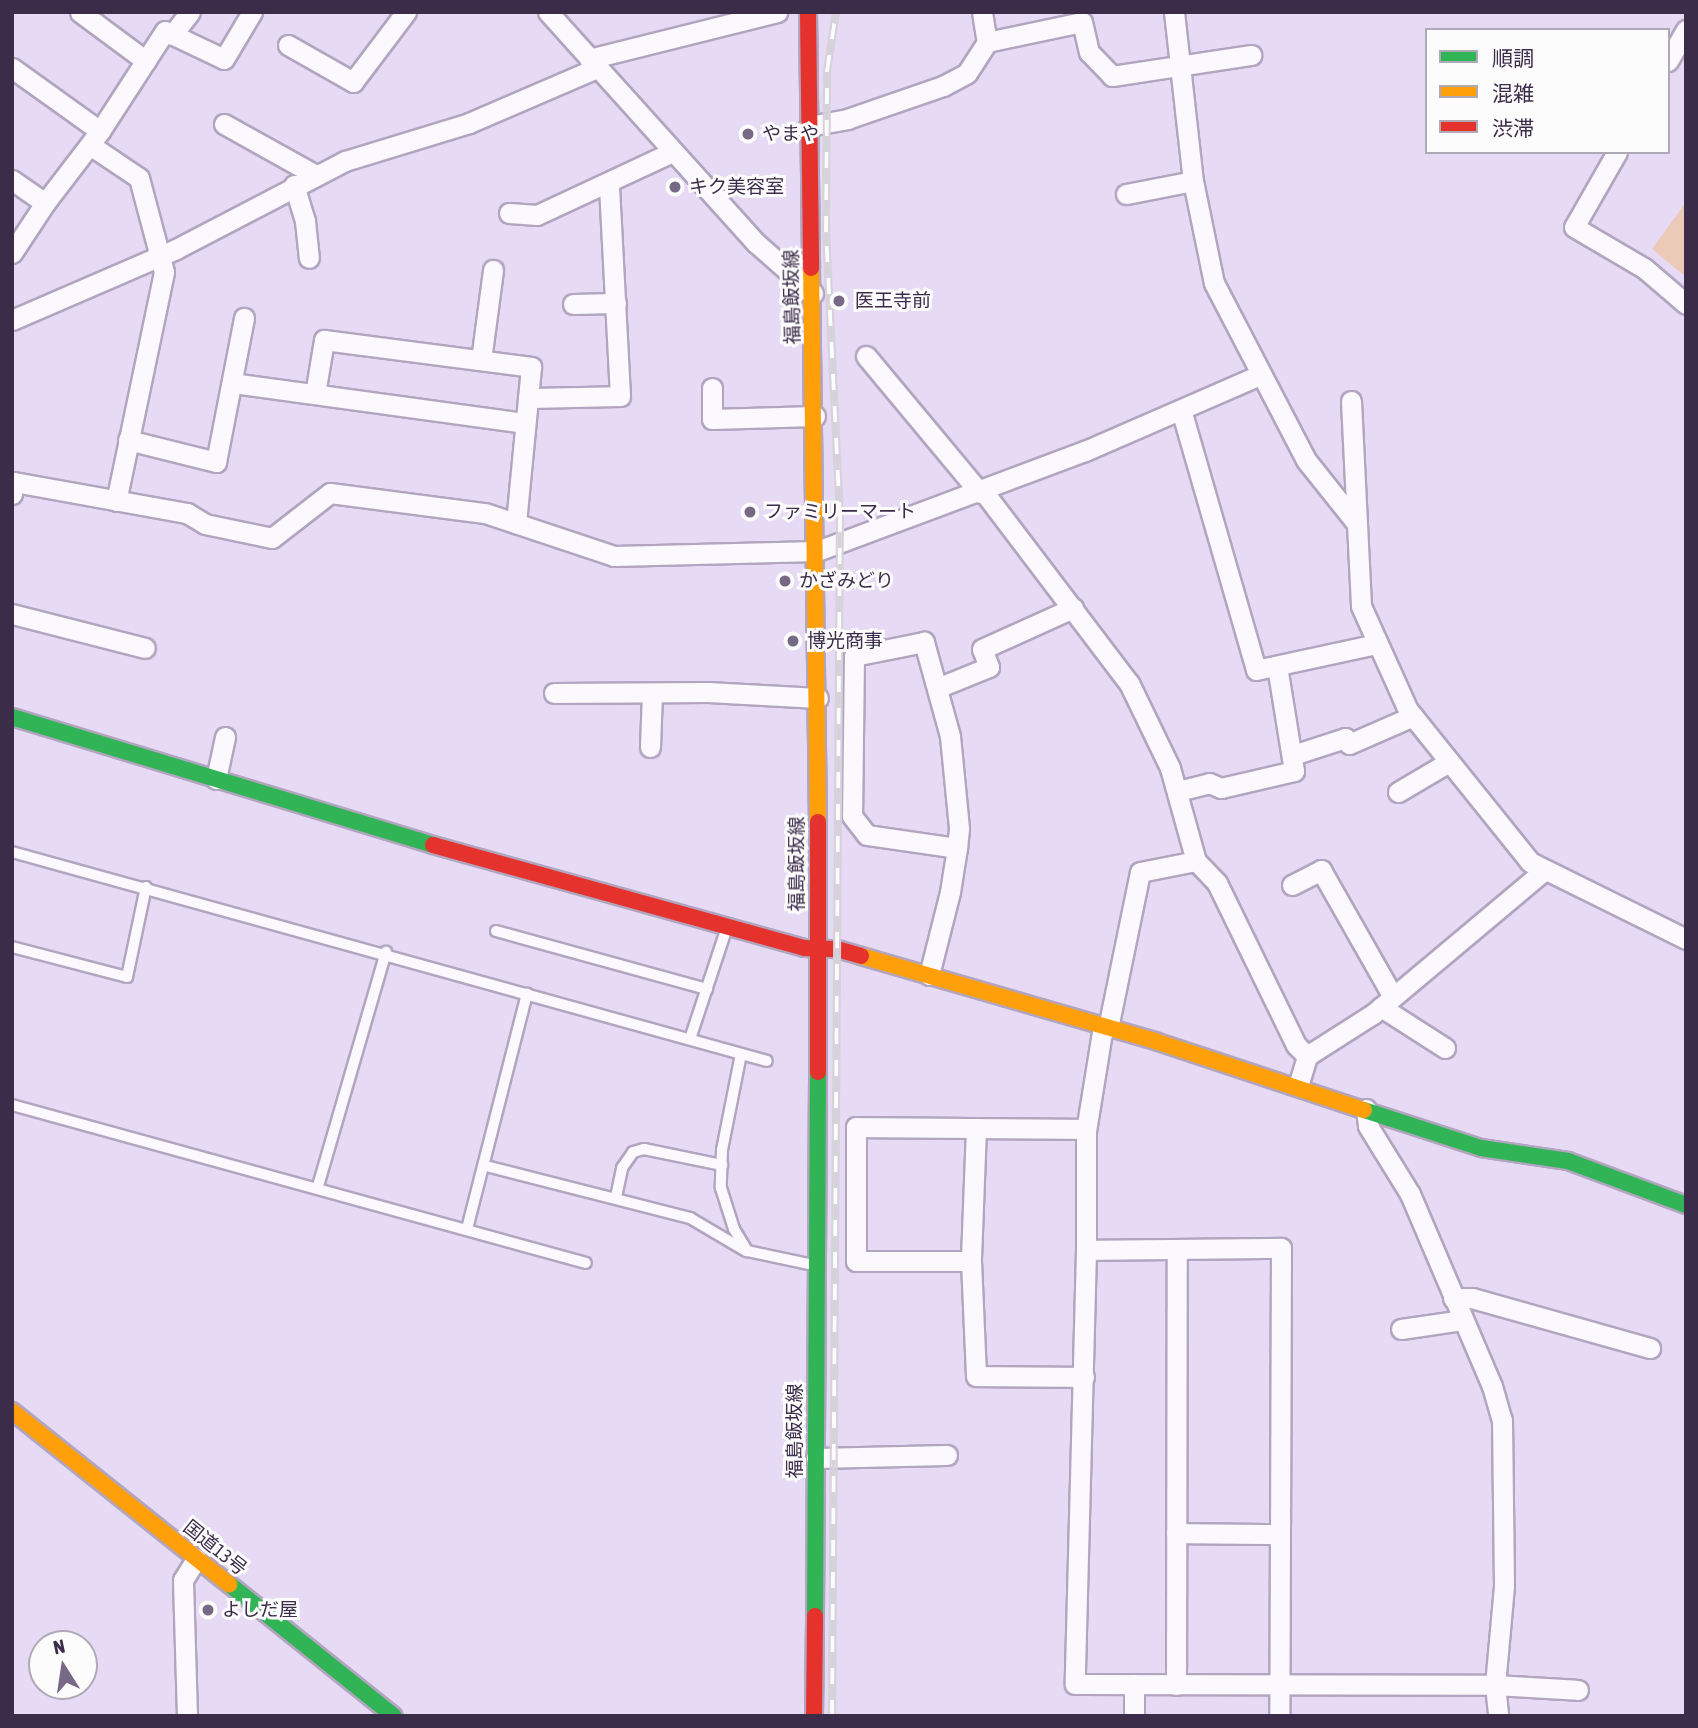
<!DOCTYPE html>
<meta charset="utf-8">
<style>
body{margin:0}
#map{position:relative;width:1698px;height:1728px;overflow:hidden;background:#e7daf4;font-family:"Asap Condensed","Noto Sans JP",sans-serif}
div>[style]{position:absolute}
.green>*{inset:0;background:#eccab8}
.roads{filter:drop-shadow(2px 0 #b2a5bf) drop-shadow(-2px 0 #b2a5bf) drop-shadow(0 2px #b2a5bf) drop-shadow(0 -2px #b2a5bf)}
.lane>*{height:10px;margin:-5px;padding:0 5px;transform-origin:5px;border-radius:5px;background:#fbf9fd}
.street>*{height:19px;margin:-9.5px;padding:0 9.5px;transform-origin:9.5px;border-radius:9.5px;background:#fbf9fd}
.fast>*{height:16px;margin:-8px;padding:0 8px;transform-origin:8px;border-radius:8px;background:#30b455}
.slow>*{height:16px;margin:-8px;padding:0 8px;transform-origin:8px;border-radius:8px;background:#ff9f0a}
.jam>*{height:16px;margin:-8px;padding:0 8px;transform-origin:8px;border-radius:8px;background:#e5322d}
.rail>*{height:8px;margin-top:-4px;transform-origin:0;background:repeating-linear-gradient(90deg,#fcfcfc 0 16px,#d5d2da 0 32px);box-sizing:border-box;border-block:2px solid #d5d2da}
.dots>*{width:19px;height:19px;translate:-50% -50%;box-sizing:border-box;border:4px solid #fcfcfc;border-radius:50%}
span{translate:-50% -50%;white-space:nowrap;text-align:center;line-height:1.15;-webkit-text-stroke:6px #fcfcfc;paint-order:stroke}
.poi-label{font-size:19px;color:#3b2c4a}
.left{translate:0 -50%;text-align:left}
.street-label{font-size:19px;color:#3b2c4a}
.frame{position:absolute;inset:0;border:14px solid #3b2c4a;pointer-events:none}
.legend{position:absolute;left:1425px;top:28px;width:245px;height:126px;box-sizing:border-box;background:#fcfcfc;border:2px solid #afa9b5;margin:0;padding:9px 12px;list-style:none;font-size:21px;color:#3b2c4a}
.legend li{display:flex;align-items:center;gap:14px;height:35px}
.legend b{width:35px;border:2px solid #afa9b5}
.north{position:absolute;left:28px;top:1630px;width:70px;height:70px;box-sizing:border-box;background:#fcfcfc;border:2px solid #afa9b5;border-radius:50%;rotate:348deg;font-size:19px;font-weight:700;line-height:28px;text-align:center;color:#3b2c4a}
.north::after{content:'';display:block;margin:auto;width:24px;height:32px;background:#776986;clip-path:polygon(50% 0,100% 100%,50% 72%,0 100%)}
</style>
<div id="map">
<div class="green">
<i style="clip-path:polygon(1686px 202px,1686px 277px,1652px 249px)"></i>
</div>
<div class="roads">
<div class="lane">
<i style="left:12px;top:852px;width:783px;rotate:15.47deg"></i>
<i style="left:496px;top:931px;width:219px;rotate:15.4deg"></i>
<i style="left:12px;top:947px;width:119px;rotate:14.6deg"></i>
<i style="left:127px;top:977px;width:92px;rotate:-78.1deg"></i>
<i style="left:690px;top:1039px;width:115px;rotate:-71.7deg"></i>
<i style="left:741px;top:1054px;width:98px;rotate:101.2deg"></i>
<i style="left:722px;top:1150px;width:38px;rotate:92deg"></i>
<i style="left:721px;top:1188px;width:43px;rotate:72.4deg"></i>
<i style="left:734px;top:1229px;width:26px;rotate:59deg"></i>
<i style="left:747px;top:1251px;width:67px;rotate:12deg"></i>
<i style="left:12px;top:1105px;width:595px;rotate:15.39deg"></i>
<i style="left:486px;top:1166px;width:211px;rotate:14.3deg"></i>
<i style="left:690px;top:1218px;width:65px;rotate:30.5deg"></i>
<i style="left:318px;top:1186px;width:244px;rotate:-73.8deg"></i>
<i style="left:616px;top:1197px;width:30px;rotate:-78deg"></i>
<i style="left:622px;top:1168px;width:19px;rotate:-55deg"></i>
<i style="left:633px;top:1152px;width:11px;rotate:-15deg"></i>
<i style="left:644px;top:1149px;width:80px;rotate:11.6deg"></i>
<i style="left:467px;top:1229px;width:243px;rotate:-75.7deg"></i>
</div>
<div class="street">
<i style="left:80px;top:12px;width:82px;rotate:36.6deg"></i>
<i style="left:548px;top:12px;width:311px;rotate:48deg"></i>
<i style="left:756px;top:243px;width:76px;rotate:41.3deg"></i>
<i style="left:982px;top:12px;width:30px;rotate:81deg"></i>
<i style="left:1174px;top:12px;width:170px;rotate:83.6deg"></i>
<i style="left:1193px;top:181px;width:104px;rotate:78.4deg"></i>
<i style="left:1214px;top:283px;width:199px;rotate:62.5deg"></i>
<i style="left:1306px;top:460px;width:82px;rotate:51.4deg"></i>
<i style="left:172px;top:35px;width:29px;rotate:-52deg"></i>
<i style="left:288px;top:45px;width:75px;rotate:29.6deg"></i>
<i style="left:353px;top:82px;width:88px;rotate:-52.9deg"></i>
<i style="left:589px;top:59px;width:194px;rotate:-14deg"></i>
<i style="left:1668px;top:61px;width:36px;rotate:-60deg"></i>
<i style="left:12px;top:68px;width:108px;rotate:35.6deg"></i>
<i style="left:224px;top:124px;width:103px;rotate:29.1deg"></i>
<i style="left:809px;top:126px;width:39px;rotate:-10deg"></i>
<i style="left:847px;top:119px;width:102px;rotate:-19deg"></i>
<i style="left:943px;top:86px;width:27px;rotate:-28deg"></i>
<i style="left:967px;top:73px;width:37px;rotate:-57deg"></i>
<i style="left:987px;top:42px;width:97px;rotate:-11.9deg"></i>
<i style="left:1082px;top:22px;width:31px;rotate:77deg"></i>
<i style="left:1089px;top:52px;width:33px;rotate:46deg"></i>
<i style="left:1112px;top:76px;width:141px;rotate:-8.6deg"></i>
<i style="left:90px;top:145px;width:59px;rotate:34deg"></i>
<i style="left:139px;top:178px;width:97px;rotate:75.1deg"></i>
<i style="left:164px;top:272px;width:234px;rotate:101.8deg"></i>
<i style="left:1617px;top:152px;width:86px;rotate:119.8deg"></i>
<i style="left:1574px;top:227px;width:81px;rotate:30.4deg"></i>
<i style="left:1644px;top:268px;width:55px;rotate:40.6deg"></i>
<i style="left:12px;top:180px;width:40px;rotate:34.9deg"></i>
<i style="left:45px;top:203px;width:91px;rotate:-52.6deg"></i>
<i style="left:100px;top:131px;width:119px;rotate:-57deg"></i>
<i style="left:165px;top:31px;width:65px;rotate:25.4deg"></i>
<i style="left:224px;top:59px;width:55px;rotate:-59.2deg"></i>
<i style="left:294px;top:185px;width:38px;rotate:73deg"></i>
<i style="left:305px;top:221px;width:37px;rotate:84deg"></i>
<i style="left:1126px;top:194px;width:68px;rotate:-11deg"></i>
<i style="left:509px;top:213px;width:28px;rotate:4deg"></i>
<i style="left:537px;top:215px;width:149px;rotate:-25deg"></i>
<i style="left:12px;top:253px;width:60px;rotate:-56.6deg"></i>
<i style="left:573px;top:304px;width:43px;rotate:-1.3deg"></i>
<i style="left:12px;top:320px;width:179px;rotate:-23.4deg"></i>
<i style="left:176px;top:249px;width:191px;rotate:-27.5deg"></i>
<i style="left:345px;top:161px;width:130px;rotate:-17deg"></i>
<i style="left:469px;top:123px;width:139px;rotate:-23.3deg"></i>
<i style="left:866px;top:356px;width:178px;rotate:50.2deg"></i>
<i style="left:481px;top:360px;width:91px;rotate:-82.4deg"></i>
<i style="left:232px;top:383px;width:296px;rotate:7.8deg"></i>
<i style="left:712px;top:388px;width:31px;rotate:90deg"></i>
<i style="left:712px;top:419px;width:103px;rotate:-1.7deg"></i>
<i style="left:315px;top:394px;width:55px;rotate:-80.5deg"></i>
<i style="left:324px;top:340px;width:209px;rotate:7.4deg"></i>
<i style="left:531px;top:367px;width:157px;rotate:95.5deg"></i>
<i style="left:528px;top:398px;width:92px;rotate:-1.2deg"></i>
<i style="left:620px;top:396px;width:213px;rotate:-93deg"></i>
<i style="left:1351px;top:401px;width:205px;rotate:87.2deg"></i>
<i style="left:1361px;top:606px;width:114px;rotate:65.7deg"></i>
<i style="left:1408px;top:710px;width:195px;rotate:51.2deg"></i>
<i style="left:1530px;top:862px;width:174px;rotate:26.3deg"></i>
<i style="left:1182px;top:413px;width:267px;rotate:73.9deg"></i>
<i style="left:1256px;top:670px;width:123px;rotate:-12.2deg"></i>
<i style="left:128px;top:440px;width:91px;rotate:14deg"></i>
<i style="left:216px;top:462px;width:147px;rotate:-79deg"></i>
<i style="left:983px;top:491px;width:241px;rotate:52.8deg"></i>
<i style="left:1129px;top:683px;width:94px;rotate:64.2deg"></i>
<i style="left:1170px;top:768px;width:97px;rotate:74.4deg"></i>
<i style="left:1196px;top:861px;width:30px;rotate:46deg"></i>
<i style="left:1217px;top:883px;width:180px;rotate:64deg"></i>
<i style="left:1296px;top:1045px;width:16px;rotate:45deg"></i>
<i style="left:12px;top:494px;width:12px;rotate:-81deg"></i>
<i style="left:14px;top:482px;width:176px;rotate:10.2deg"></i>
<i style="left:187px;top:513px;width:21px;rotate:31deg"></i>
<i style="left:205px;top:524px;width:68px;rotate:11.8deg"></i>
<i style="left:272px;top:538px;width:73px;rotate:-37.8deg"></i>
<i style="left:330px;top:493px;width:156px;rotate:7.4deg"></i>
<i style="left:485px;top:513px;width:136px;rotate:18.4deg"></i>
<i style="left:614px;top:556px;width:203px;rotate:-1.4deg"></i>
<i style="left:817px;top:551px;width:286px;rotate:-20.5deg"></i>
<i style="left:1085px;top:451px;width:191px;rotate:-23.5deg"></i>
<i style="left:12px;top:614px;width:137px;rotate:14.3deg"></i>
<i style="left:937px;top:688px;width:56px;rotate:-22deg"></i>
<i style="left:989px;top:667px;width:19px;rotate:-111deg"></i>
<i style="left:982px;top:649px;width:100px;rotate:-24.3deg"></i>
<i style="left:554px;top:693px;width:154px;rotate:-0.4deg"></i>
<i style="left:708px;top:692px;width:110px;rotate:3.1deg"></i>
<i style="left:650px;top:747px;width:54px;rotate:-87.9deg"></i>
<i style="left:1293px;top:755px;width:55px;rotate:-18.1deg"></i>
<i style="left:1345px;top:738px;width:7px;rotate:56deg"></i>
<i style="left:1349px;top:744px;width:70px;rotate:-23.6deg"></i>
<i style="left:216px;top:779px;width:43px;rotate:-77.9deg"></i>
<i style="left:1178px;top:791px;width:32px;rotate:-14deg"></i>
<i style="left:1209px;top:783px;width:13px;rotate:23deg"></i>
<i style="left:1221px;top:788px;width:75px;rotate:-13.1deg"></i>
<i style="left:1294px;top:771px;width:106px;rotate:-99.2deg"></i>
<i style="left:1398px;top:792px;width:59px;rotate:-30.5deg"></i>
<i style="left:1292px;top:885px;width:33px;rotate:-27deg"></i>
<i style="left:1321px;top:870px;width:146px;rotate:60.4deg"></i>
<i style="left:929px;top:975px;width:86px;rotate:-75.8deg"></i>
<i style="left:950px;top:892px;width:45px;rotate:-81deg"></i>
<i style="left:957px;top:848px;width:20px;rotate:-84deg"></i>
<i style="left:959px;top:828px;width:92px;rotate:-95.6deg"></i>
<i style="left:950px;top:736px;width:98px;rotate:-105.5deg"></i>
<i style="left:924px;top:642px;width:71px;rotate:168.7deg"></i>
<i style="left:854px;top:656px;width:160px;rotate:90.7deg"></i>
<i style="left:852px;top:816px;width:24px;rotate:52deg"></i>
<i style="left:867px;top:835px;width:91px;rotate:8.2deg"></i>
<i style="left:1381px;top:1007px;width:76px;rotate:32.6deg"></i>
<i style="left:1103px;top:1026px;width:106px;rotate:99.2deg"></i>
<i style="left:1086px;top:1131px;width:119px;rotate:90deg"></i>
<i style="left:1086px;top:1250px;width:195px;rotate:-0.6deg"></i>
<i style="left:1281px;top:1248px;width:468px;rotate:90.2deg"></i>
<i style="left:1108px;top:1028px;width:159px;rotate:-78.4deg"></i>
<i style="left:1140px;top:872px;width:57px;rotate:-11.1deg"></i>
<i style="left:1298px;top:1086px;width:31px;rotate:-73deg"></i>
<i style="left:1307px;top:1056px;width:78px;rotate:-32.5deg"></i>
<i style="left:1373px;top:1014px;width:221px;rotate:-40deg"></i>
<i style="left:1366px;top:1109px;width:17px;rotate:83deg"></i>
<i style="left:1368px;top:1126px;width:80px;rotate:58.3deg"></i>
<i style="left:1410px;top:1194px;width:209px;rotate:66.9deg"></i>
<i style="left:1492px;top:1386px;width:35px;rotate:74deg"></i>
<i style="left:1502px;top:1420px;width:166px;rotate:89.3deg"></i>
<i style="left:1504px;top:1586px;width:99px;rotate:95.2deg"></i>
<i style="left:1495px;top:1685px;width:31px;rotate:84deg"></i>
<i style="left:976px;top:1128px;width:133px;rotate:92.2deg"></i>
<i style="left:971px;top:1261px;width:115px;rotate:87.5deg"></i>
<i style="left:976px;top:1376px;width:108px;rotate:0.5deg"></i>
<i style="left:1086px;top:1250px;width:434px;rotate:91.5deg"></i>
<i style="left:1075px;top:1684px;width:420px;rotate:0.1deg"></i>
<i style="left:1495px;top:1685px;width:83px;rotate:3.4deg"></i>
<i style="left:971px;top:1261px;width:115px;rotate:180deg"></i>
<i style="left:856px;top:1261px;width:134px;rotate:-90deg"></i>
<i style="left:856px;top:1127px;width:230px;rotate:0.5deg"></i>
<i style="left:1453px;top:1298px;width:19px"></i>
<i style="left:1472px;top:1298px;width:185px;rotate:15.7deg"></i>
<i style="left:1401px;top:1329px;width:63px;rotate:-8.3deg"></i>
<i style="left:816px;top:1458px;width:131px;rotate:-1.3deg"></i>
<i style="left:1176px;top:1533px;width:104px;rotate:0.6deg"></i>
<i style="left:1134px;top:1684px;width:32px;rotate:90deg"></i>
<i style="left:1176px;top:1685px;width:436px;rotate:-89.9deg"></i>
<i style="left:187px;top:1716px;width:136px;rotate:-91.7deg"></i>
<i style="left:183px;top:1580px;width:25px;rotate:-58deg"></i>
</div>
<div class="fast">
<i style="left:12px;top:717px;width:440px;rotate:16.9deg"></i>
<i style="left:1364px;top:1110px;width:123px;rotate:18deg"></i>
<i style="left:1481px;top:1148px;width:88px;rotate:8.5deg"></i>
<i style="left:1568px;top:1161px;width:126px;rotate:20.4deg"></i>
<i style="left:229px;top:1584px;width:211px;rotate:38.7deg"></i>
<i style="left:815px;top:1616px;width:544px;rotate:-89.68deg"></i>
</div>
<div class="slow">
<i style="left:811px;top:268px;width:554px;rotate:89.28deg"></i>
<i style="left:861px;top:956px;width:306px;rotate:16.1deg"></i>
<i style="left:1155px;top:1041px;width:220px;rotate:18.3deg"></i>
<i style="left:12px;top:1411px;width:278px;rotate:38.6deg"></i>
</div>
<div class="jam">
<i style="left:808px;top:12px;width:256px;rotate:89.3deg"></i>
<i style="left:818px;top:822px;width:250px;rotate:90deg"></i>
<i style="left:433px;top:845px;width:385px;rotate:15.5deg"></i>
<i style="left:804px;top:948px;width:33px;rotate:2deg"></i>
<i style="left:837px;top:949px;width:25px;rotate:16deg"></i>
<i style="left:814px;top:1716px;width:100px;rotate:-89.4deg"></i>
</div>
</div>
<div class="rail">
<i style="left:832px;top:1716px;width:1198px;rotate:-89.62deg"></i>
<i style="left:840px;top:518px;width:286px;rotate:-92.8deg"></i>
<i style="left:826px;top:232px;width:161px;rotate:-89.6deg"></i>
<i style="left:827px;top:71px;width:60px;rotate:-81.3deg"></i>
</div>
<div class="dots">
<i style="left:748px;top:134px;background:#776986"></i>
<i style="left:675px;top:187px;background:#776986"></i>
<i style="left:839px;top:301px;background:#776986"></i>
<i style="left:750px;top:512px;background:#776986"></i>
<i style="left:785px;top:581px;background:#776986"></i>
<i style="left:793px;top:641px;background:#776986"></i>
<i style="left:208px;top:1610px;background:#776986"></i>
</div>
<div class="poi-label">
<span class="left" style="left:762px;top:134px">やまや</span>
<span class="left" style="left:689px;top:187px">キク美容室</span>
<span class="left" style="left:855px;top:301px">医王寺前</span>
<span class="left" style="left:764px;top:512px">ファミリーマート</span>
<span class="left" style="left:799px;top:581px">かざみどり</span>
<span class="left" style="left:807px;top:641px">博光商事</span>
<span class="left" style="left:222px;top:1610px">よしだ屋</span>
</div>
<div class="street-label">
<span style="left:792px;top:297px;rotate:-91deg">福島飯坂線</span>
<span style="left:797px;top:864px;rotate:-90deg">福島飯坂線</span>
<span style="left:795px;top:1431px;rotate:-90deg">福島飯坂線</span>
<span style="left:215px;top:1548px;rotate:39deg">国道13号</span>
</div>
<div class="frame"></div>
<ul class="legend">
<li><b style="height:9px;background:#30b455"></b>順調</li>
<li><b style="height:9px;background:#ff9f0a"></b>混雑</li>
<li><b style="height:9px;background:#e5322d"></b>渋滞</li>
</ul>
<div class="north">N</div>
</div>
